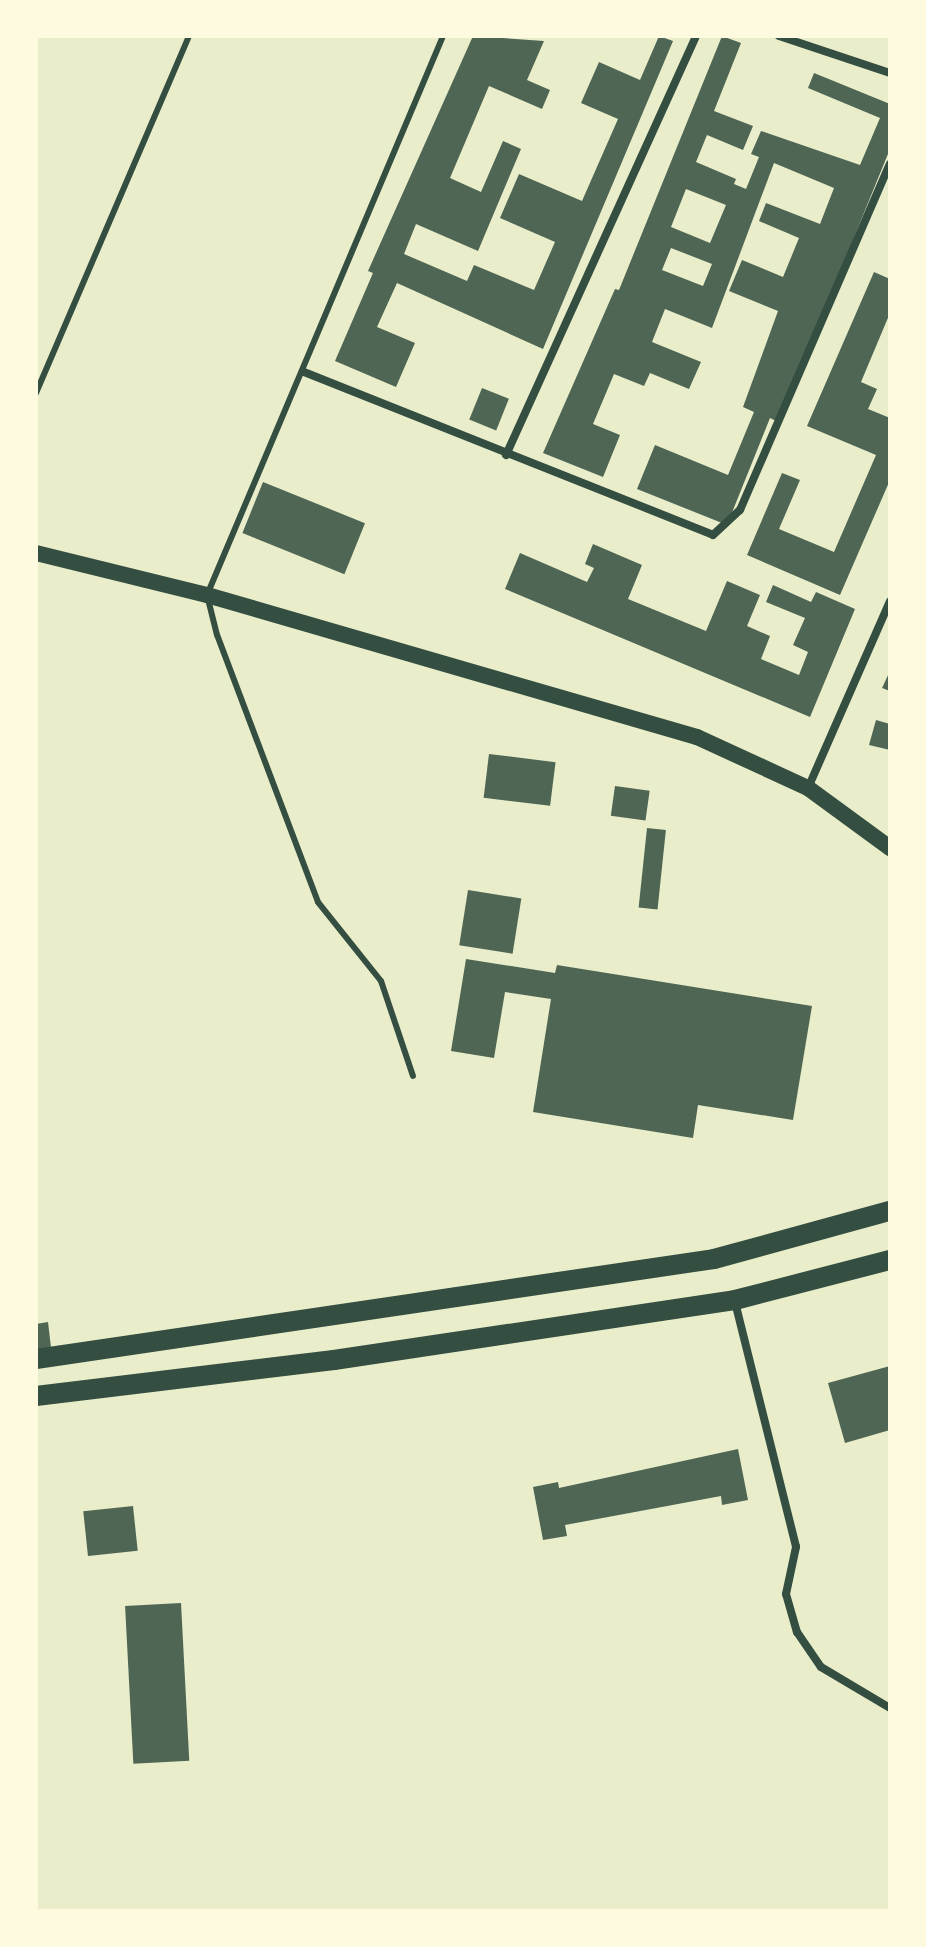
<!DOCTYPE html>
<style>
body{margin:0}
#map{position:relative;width:926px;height:1947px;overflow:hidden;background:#e9edc9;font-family:Montserrat,sans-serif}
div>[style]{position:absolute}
.building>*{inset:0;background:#4f6655;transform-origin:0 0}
.service>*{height:6px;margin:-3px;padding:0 3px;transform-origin:3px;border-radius:3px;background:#344e41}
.minor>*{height:8px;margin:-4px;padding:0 4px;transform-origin:4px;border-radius:4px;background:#344e41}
.secondary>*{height:16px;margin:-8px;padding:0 8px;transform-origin:8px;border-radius:8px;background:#344e41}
.primary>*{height:20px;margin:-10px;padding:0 10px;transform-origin:10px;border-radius:10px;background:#344e41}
span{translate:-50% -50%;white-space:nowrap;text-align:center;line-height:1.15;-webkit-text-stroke:6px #fefae0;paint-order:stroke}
.frame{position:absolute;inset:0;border:38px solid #fefae0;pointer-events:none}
</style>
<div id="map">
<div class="building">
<i style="clip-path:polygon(473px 36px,544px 41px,527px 80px,550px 90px,542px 109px,489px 86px,450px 178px,481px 192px,503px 141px,521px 149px,478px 251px,416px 224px,404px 254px,467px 281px,474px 265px,534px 290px,555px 242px,500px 218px,519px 174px,582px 201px,618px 119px,581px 103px,599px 62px,640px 80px,659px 36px,673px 41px,543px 349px,397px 283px,377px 327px,415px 343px,396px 387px,335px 361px,373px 273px,368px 271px)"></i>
<i style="clip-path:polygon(evenodd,722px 36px,741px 43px,714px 111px,753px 126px,743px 150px,707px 135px,696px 162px,736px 179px,734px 184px,746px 189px,759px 157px,751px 154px,761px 131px,860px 165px,880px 118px,808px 88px,814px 73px,890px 104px,890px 149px,801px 367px,776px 421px,770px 418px,727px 525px,637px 489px,655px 445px,728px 475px,754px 412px,743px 407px,778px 311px,729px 291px,742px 260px,783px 277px,799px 238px,759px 221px,766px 203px,820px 224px,834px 188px,774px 163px,712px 328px,665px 309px,652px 342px,701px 362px,689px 389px,650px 373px,644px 386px,614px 374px,593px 424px,620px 435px,603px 477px,543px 453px,615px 289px,619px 290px,722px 36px,686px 189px,726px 205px,710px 243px,671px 227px,686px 189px,722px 36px,671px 248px,712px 264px,703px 286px,662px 270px,671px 248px)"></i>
<i style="clip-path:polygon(874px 272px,890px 279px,890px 313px,861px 382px,877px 389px,868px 409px,890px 418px,890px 480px,840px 595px,747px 555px,782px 473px,800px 480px,779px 529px,834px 552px,876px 455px,807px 426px)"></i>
<i style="left:482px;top:388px;width:29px;height:34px;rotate:22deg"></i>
<i style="left:263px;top:482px;width:110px;height:55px;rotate:22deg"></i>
<i style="clip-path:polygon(593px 544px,642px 565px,628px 599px,706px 631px,727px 581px,760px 595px,747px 626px,770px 636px,761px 659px,799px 675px,808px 652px,793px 645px,805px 618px,766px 602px,773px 585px,811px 602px,816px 592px,855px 609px,810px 717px,505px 589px,520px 553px,587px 582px,594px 568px,585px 564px)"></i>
<i style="clip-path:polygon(890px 671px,890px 691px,882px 688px)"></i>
<i style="clip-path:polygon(876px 720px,890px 724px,890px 750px,869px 745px)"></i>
<i style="left:489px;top:754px;width:67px;height:44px;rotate:7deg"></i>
<i style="left:615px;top:786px;width:35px;height:30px;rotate:8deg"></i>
<i style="left:647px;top:828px;width:19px;height:80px;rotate:6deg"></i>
<i style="left:468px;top:890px;width:54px;height:56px;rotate:9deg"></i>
<i style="clip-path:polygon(466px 959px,555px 973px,557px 965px,812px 1006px,793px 1120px,698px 1105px,693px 1138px,533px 1112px,551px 999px,505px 992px,494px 1058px,451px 1051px)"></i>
<i style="clip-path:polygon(48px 1322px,52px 1356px,36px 1358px,36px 1324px)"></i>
<i style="clip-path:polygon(890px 1366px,890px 1430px,845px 1443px,828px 1383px)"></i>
<i style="clip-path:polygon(738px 1449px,748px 1500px,722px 1505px,721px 1496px,565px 1525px,567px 1536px,543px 1540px,533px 1487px,558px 1482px,559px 1488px)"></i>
<i style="left:133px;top:1506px;width:45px;height:50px;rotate:84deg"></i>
<i style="left:181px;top:1603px;width:158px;height:56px;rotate:87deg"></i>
</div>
<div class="service">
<i style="left:36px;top:393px;width:388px;rotate:-66.8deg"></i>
<i style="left:413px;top:1076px;width:100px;rotate:-108.6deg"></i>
<i style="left:381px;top:981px;width:101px;rotate:-128.6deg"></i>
<i style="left:318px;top:902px;width:285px;rotate:-110.7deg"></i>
<i style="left:217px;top:635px;width:41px;rotate:-104deg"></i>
<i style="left:207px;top:595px;width:607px;rotate:-67.11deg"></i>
</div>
<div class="minor">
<i style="left:779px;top:36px;width:117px;rotate:18.4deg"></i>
<i style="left:304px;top:372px;width:440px;rotate:21.7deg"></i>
<i style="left:713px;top:535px;width:37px;rotate:-43deg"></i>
<i style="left:740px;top:510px;width:377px;rotate:-66.6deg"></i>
<i style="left:506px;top:455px;width:460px;rotate:-65.6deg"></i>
<i style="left:808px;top:788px;width:204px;rotate:-66.3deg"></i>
<i style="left:735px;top:1302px;width:252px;rotate:76deg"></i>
<i style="left:796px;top:1547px;width:48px;rotate:102deg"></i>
<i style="left:786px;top:1594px;width:40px;rotate:74deg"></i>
<i style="left:797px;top:1632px;width:42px;rotate:55.6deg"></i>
<i style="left:821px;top:1667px;width:80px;rotate:30.7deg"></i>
</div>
<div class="secondary">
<i style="left:36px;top:553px;width:176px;rotate:13.8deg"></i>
<i style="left:207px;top:595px;width:510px;rotate:16.16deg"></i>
<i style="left:697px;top:737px;width:122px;rotate:24.7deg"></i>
<i style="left:808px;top:788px;width:102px;rotate:36.2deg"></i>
</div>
<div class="primary">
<i style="left:36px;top:1359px;width:685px;rotate:-8.39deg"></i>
<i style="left:714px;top:1259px;width:182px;rotate:-15.3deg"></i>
<i style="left:36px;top:1396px;width:300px;rotate:-6.9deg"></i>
<i style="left:334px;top:1360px;width:405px;rotate:-8.5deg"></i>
<i style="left:735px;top:1300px;width:160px;rotate:-14.5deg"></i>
</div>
<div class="frame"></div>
</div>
